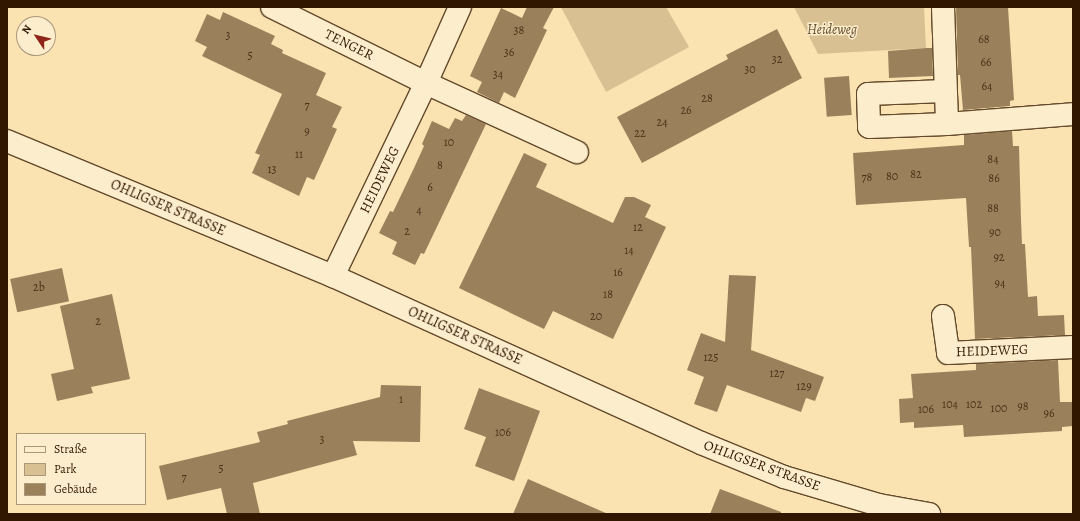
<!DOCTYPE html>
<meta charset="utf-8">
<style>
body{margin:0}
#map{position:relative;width:1080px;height:521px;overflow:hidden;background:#fae3b1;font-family:Alegreya,serif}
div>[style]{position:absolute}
.green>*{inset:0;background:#d8c093}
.building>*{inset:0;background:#9a815c;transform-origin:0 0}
.roads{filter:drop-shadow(1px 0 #634a2c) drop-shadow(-1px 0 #634a2c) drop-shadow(0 1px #634a2c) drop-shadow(0 -1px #634a2c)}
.minor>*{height:22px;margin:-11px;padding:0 11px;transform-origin:11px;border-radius:11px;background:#fcedcc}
.secondary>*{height:22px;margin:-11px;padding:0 11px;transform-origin:11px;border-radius:11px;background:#fcedcc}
span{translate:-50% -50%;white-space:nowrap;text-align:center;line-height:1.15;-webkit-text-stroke:3px #fcedcc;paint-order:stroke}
.number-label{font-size:12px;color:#4b3217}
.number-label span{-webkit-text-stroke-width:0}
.park-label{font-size:14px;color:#634a2c;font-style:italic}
.street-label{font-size:14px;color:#311700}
.frame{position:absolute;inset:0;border:8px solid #311700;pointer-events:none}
.legend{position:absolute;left:16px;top:433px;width:130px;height:72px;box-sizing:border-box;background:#fcedcc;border:1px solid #ab977a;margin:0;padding:5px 7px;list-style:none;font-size:12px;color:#311700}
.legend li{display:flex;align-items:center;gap:8px;height:20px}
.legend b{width:20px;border:1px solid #ab977a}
.north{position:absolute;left:16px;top:16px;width:40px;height:40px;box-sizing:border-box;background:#fcedcc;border:1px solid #ab977a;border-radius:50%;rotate:305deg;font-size:11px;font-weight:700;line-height:16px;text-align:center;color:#311700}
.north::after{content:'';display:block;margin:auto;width:14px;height:18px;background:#8f2418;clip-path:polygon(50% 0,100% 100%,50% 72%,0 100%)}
</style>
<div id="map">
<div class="green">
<i style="clip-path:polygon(561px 7px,666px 7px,689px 47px,606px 92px)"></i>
<i style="clip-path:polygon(794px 7px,924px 7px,926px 48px,818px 54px)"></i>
</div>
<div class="building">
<i style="clip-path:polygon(527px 7px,554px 7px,543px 28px,547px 30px,515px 98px,504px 92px,499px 103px,477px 92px,482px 82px,470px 76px,501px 8px,522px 18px)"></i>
<i style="clip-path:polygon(956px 7px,1008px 7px,1014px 100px,1010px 101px,1010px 106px,963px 110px,960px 75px,958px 75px)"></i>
<i style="clip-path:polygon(223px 12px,275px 36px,271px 44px,283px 50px,282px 53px,326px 73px,316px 95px,342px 107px,332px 127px,337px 129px,314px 180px,307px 177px,299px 196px,252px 173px,260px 155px,255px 153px,282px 94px,202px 56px,207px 47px,195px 41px,207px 14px,220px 20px)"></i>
<i style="clip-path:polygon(777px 29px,802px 78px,642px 163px,617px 117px,728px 59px,726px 55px)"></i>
<i style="clip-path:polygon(926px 48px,932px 48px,933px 76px,889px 78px,888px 51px)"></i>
<i style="left:849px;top:76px;width:39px;height:25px;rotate:86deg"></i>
<i style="clip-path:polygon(466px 115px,486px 124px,424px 254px,421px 253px,415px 265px,392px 254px,397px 242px,379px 233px,390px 211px,393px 212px,414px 168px,424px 146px,422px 144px,432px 121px,449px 129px,455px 118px,462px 121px)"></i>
<i style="clip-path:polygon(1012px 131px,1013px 146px,1019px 146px,1021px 220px,1022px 244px,1025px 244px,1028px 297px,1037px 296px,1038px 316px,1064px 315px,1065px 335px,975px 339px,971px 247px,969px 247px,966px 198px,856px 205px,853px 153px,964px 145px,964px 135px)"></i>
<i style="clip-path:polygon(524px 153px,547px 164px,536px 187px,613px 223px,625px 197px,634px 197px,651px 205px,645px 217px,666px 227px,613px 339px,553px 311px,544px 329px,459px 288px)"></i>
<i style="left:62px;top:268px;width:34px;height:53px;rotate:78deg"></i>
<i style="clip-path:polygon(729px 275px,756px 276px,751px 350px,824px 377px,815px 401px,806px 398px,801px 412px,727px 385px,717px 412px,694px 404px,704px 377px,687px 370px,701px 333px,725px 342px)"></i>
<i style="clip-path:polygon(112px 294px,130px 379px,91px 387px,93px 393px,57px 401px,51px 374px,74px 369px,60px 306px)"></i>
<i style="clip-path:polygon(1058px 360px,1060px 402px,1073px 402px,1073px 426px,1062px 427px,1062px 431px,964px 437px,963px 425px,914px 428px,914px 422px,900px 423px,899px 399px,913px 398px,911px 374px,976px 370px,976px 364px)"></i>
<i style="clip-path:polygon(381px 385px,421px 386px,420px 442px,353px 441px,357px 455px,253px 483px,260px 514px,227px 514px,221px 488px,167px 500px,159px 466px,260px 442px,257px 432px,288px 424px,287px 421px,380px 397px)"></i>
<i style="clip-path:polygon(479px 388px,540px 411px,514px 481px,475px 466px,486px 437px,464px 429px)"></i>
<i style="clip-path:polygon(528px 479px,608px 514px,513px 514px)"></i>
<i style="clip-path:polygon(720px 489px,781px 512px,781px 514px,710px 514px)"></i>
</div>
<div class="roads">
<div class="minor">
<i style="left:272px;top:7px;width:172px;rotate:26.3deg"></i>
<i style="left:426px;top:83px;width:166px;rotate:24.6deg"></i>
<i style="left:943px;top:7px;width:117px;rotate:88deg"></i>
<i style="left:947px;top:124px;width:126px;rotate:-4.5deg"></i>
<i style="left:945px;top:91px;width:77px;rotate:177.8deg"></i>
<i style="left:868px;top:94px;width:33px;rotate:88deg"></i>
<i style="left:869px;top:127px;width:78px;rotate:-2.2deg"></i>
<i style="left:333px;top:276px;width:214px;rotate:-64.3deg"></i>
<i style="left:426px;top:83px;width:83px;rotate:-65.9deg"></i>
<i style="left:943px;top:316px;width:37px;rotate:82deg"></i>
<i style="left:948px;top:353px;width:125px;rotate:-2.7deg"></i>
</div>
<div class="secondary">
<i style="left:7px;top:141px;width:353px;rotate:22.5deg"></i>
<i style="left:333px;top:276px;width:404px;rotate:24.4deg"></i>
<i style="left:701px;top:443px;width:90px;rotate:22.3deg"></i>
<i style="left:784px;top:477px;width:99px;rotate:16.4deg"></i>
<i style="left:879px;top:505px;width:51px;rotate:10.2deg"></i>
</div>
</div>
<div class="number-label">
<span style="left:519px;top:31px">38</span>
<span style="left:228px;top:36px">3</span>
<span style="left:984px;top:40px">68</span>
<span style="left:509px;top:53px">36</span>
<span style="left:250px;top:56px">5</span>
<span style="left:777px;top:60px">32</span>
<span style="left:986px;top:63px">66</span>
<span style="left:750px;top:70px">30</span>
<span style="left:498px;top:75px">34</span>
<span style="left:987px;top:87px">64</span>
<span style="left:707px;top:99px">28</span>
<span style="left:307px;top:106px">7</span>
<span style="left:686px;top:111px">26</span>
<span style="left:662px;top:123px">24</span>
<span style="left:307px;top:132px">9</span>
<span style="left:640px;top:134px">22</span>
<span style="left:449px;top:143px">10</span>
<span style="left:299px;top:155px">11</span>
<span style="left:993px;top:160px">84</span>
<span style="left:440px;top:166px">8</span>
<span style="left:272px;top:170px">13</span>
<span style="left:916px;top:175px">82</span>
<span style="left:892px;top:177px">80</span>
<span style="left:867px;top:178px">78</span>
<span style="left:994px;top:179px">86</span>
<span style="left:430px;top:188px">6</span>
<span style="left:993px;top:209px">88</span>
<span style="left:419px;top:211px">4</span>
<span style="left:638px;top:228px">12</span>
<span style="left:407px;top:232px">2</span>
<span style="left:995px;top:233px">90</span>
<span style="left:629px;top:251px">14</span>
<span style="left:999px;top:258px">92</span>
<span style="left:618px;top:273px">16</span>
<span style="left:1000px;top:284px">94</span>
<span style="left:39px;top:288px">2b</span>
<span style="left:608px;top:295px">18</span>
<span style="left:596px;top:317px">20</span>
<span style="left:98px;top:322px">2</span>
<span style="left:711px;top:358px">125</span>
<span style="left:777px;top:374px">127</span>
<span style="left:804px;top:387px">129</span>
<span style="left:401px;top:400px">1</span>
<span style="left:950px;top:405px">104</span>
<span style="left:974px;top:405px">102</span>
<span style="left:1023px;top:407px">98</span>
<span style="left:999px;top:409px">100</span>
<span style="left:926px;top:410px">106</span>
<span style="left:1049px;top:414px">96</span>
<span style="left:503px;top:433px">106</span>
<span style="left:322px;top:440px">3</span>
<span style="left:221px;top:469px">5</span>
<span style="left:184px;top:478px">7</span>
</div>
<div class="park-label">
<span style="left:832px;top:30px">Heideweg</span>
</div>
<div class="street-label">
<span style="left:349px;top:45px;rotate:26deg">TENGER</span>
<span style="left:380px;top:180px;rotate:-64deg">HEIDEWEG</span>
<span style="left:168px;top:208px;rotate:23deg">OHLIGSER STRASSE</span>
<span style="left:465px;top:336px;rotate:24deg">OHLIGSER STRASSE</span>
<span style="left:992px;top:351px;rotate:-2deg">HEIDEWEG</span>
<span style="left:762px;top:466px;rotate:20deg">OHLIGSER STRASSE</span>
</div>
<div class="frame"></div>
<ul class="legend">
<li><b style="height:5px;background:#fcedcc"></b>Straße</li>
<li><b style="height:11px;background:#d8c093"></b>Park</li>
<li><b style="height:11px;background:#9a815c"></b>Gebäude</li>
</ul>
<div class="north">N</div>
</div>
